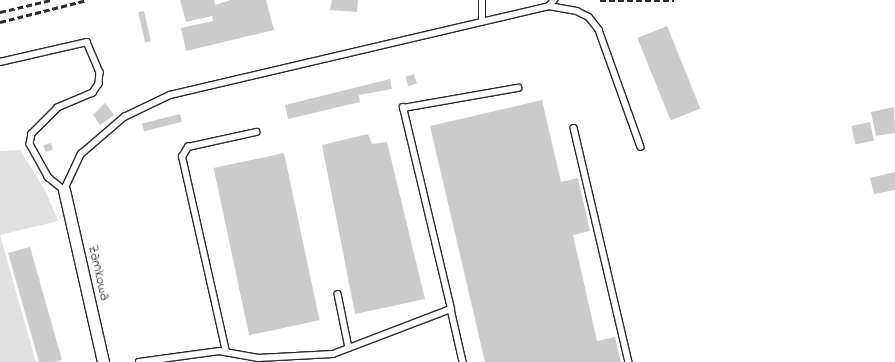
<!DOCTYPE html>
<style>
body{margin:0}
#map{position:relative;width:895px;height:362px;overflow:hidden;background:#fff;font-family:"Indie Flower",sans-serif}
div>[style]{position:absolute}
.green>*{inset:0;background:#e0e0e0}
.building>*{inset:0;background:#cbcbcb;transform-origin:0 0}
.roads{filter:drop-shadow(1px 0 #2b2b2b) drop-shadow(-1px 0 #2b2b2b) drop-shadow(0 1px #2b2b2b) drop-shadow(0 -1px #2b2b2b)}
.lane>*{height:5.5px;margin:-2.75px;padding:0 2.75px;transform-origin:2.75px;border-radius:2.75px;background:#fff}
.street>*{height:11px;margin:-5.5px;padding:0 5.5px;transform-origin:5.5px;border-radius:5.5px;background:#fff}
.rail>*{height:3px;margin-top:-1.5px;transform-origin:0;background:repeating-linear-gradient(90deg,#2b2b2b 0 6px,transparent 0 9px)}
span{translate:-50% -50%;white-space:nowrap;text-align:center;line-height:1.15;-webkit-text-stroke:3.5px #fff;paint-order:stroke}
.street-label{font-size:14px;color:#2b2b2b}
</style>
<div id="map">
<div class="green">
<i style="clip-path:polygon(20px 150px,45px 190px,58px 221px,0 235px,36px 362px,0 362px,0 151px)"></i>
</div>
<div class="building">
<i style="clip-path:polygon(180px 0,214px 0,215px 5px,231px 0,266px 0,274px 30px,186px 51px,181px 28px,213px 21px,212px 16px,186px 22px)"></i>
<i style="clip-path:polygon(332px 0,358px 0,357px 12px,330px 10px)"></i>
<i style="left:144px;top:11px;width:31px;height:6px;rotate:77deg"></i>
<i style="left:667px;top:26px;width:89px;height:32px;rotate:68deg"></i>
<i style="left:414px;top:74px;width:10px;height:9px;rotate:73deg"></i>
<i style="clip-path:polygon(390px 79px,392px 89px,359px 95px,360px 102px,288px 119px,285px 105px)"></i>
<i style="clip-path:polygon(542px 100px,561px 182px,578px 178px,590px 231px,573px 235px,597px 341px,615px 337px,621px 362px,485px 362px,430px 126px)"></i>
<i style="clip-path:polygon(105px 103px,114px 115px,100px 125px,93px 115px)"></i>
<i style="clip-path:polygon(894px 107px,895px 133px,876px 136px,871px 112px)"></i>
<i style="left:180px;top:114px;width:8px;height:39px;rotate:76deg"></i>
<i style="left:870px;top:122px;width:19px;height:19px;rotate:78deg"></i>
<i style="clip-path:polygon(368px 134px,372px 144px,387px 142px,425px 299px,355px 314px,322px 145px)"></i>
<i style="left:51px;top:143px;width:7px;height:8px;rotate:74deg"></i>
<i style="left:284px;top:153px;width:171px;height:72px;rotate:78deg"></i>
<i style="clip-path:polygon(895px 172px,895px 190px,874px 194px,870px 178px)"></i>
<i style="clip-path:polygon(30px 247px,62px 360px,54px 362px,39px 362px,8px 253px)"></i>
</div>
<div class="roads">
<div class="lane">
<i style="left:549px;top:6px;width:28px;rotate:10deg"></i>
<i style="left:577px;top:11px;width:13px;rotate:27deg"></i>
<i style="left:589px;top:17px;width:16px;rotate:52deg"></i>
<i style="left:599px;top:30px;width:124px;rotate:70.3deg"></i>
<i style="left:482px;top:21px;width:21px;rotate:-90deg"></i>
<i style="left:0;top:62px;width:89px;rotate:-12.9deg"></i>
<i style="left:87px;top:42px;width:33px;rotate:67deg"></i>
<i style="left:100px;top:72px;width:12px;rotate:95deg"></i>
<i style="left:99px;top:84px;width:11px;rotate:124deg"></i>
<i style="left:93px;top:93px;width:38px;rotate:157deg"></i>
<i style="left:58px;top:108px;width:37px;rotate:135deg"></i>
<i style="left:32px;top:134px;width:10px;rotate:101deg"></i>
<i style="left:30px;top:144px;width:38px;rotate:61deg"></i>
<i style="left:48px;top:177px;width:21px;rotate:39deg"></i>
<i style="left:64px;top:190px;width:40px;rotate:-65deg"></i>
<i style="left:81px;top:154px;width:57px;rotate:-40.7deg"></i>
<i style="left:124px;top:117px;width:51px;rotate:-25.6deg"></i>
<i style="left:170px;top:95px;width:389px;rotate:-13.2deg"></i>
<i style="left:549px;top:6px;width:8px;rotate:-50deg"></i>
<i style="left:574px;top:128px;width:240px;rotate:76.8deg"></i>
<i style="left:338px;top:294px;width:55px;rotate:78.5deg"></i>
<i style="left:451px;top:309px;width:54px;rotate:77.2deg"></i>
<i style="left:226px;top:352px;width:200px;rotate:-102.7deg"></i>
<i style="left:182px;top:157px;width:12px;rotate:-59deg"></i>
<i style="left:188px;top:147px;width:70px;rotate:-12.4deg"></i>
<i style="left:139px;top:362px;width:81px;rotate:-7.8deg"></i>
<i style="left:219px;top:351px;width:40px;rotate:10deg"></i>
<i style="left:258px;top:358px;width:75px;rotate:-3.1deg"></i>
<i style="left:333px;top:354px;width:126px;rotate:-20.9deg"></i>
<i style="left:451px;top:309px;width:207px;rotate:-103.4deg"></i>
<i style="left:403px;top:108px;width:117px;rotate:-9.9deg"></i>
</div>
<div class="street">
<i style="left:64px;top:190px;width:176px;rotate:77.2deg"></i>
</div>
</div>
<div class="rail">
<i style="left:600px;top:0;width:74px"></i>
<i style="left:0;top:12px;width:52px;rotate:-13.2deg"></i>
<i style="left:0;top:22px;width:90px;rotate:-14.2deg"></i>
</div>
<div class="street-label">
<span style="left:98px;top:273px;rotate:77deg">Zamkowa</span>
</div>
</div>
